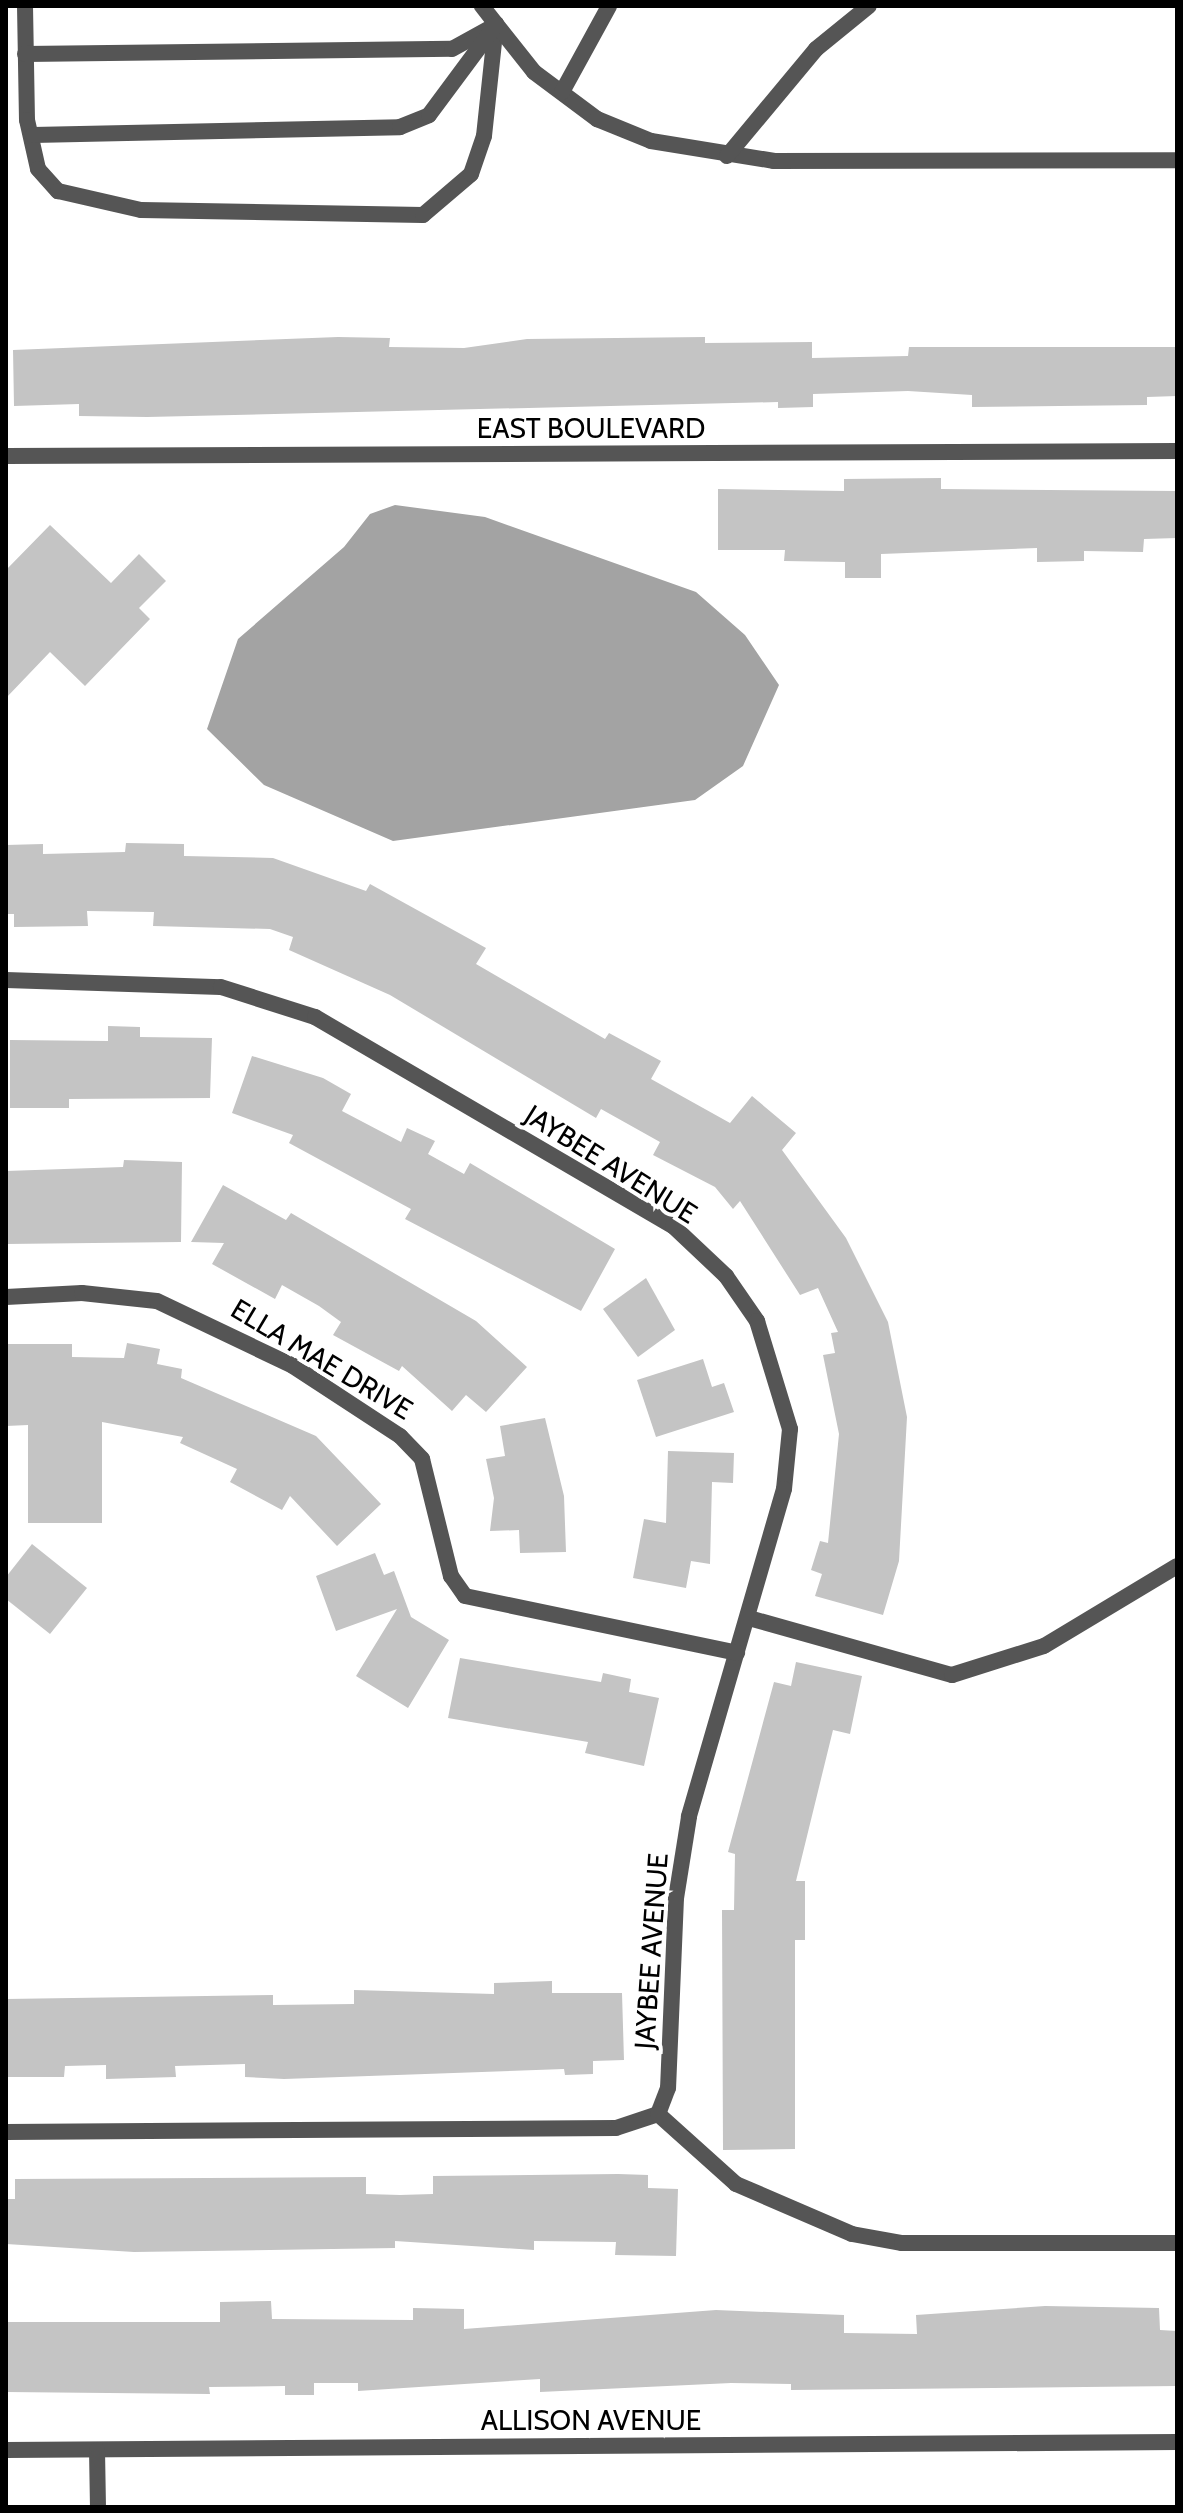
<!DOCTYPE html>
<style>
body{margin:0}
#map{position:relative;width:1183px;height:2513px;overflow:hidden;background:#fff;font-family:Cabin,sans-serif}
div>[style]{position:absolute}
.water>*{inset:0;background:#a3a3a3}
.building>*{inset:0;background:#c4c4c4}
.service>*{height:16px;margin:-8px;padding:0 8px;transform-origin:8px;border-radius:8px;background:#555}
.minor>*{height:16px;margin:-8px;padding:0 8px;transform-origin:8px;border-radius:8px;background:#555}
span{translate:-50% -50%;white-space:nowrap;text-align:center;line-height:1.15;-webkit-text-stroke:8px #fff;paint-order:stroke}
.street-label{font-size:28px;color:#000}
.frame{position:absolute;inset:0;border:8px solid #000;pointer-events:none}
</style>
<div id="map">
<div class="water">
<i style="clip-path:polygon(395px 505px,485px 517px,696px 592px,745px 635px,779px 685px,743px 766px,695px 800px,393px 841px,264px 785px,207px 729px,238px 639px,344px 547px,370px 514px)"></i>
</div>
<div class="building">
<i style="clip-path:polygon(338px 337px,390px 338px,389px 347px,464px 348px,527px 339px,705px 337px,705px 343px,812px 342px,812px 358px,908px 356px,909px 347px,1177px 347px,1177px 396px,1147px 397px,1147px 405px,972px 407px,972px 395px,908px 391px,813px 394px,813px 407px,778px 408px,778px 402px,147px 417px,79px 416px,79px 404px,14px 406px,13px 350px)"></i>
<i style="clip-path:polygon(941px 478px,941px 489px,1177px 491px,1177px 538px,1144px 539px,1143px 552px,1084px 551px,1084px 561px,1037px 562px,1037px 548px,881px 554px,881px 578px,845px 578px,845px 562px,784px 561px,785px 550px,718px 550px,718px 489px,844px 491px,844px 479px)"></i>
<i style="clip-path:polygon(50px 525px,111px 583px,139px 554px,166px 581px,139px 608px,150px 619px,85px 686px,50px 652px,6px 698px,6px 570px)"></i>
<i style="clip-path:polygon(126px 843px,184px 844px,184px 856px,273px 858px,366px 891px,370px 884px,486px 948px,476px 964px,605px 1039px,609px 1033px,661px 1061px,651px 1079px,730px 1123px,752px 1096px,796px 1133px,782px 1150px,846px 1238px,888px 1322px,907px 1417px,899px 1561px,883px 1615px,815px 1596px,822px 1574px,811px 1570px,820px 1541px,828px 1543px,839px 1434px,823px 1355px,835px 1353px,831px 1333px,838px 1332px,818px 1288px,800px 1295px,740px 1201px,733px 1209px,715px 1187px,653px 1155px,660px 1142px,601px 1109px,596px 1118px,390px 995px,289px 950px,293px 937px,270px 929px,153px 926px,154px 912px,87px 911px,88px 926px,14px 927px,14px 914px,6px 914px,6px 845px,43px 844px,43px 854px,125px 852px)"></i>
<i style="clip-path:polygon(108px 1026px,140px 1027px,140px 1037px,212px 1038px,210px 1098px,69px 1099px,69px 1108px,10px 1108px,10px 1040px,108px 1041px)"></i>
<i style="clip-path:polygon(252px 1056px,323px 1078px,351px 1094px,342px 1111px,401px 1142px,407px 1128px,435px 1141px,428px 1154px,464px 1174px,470px 1163px,615px 1249px,581px 1311px,405px 1219px,411px 1209px,289px 1143px,293px 1135px,232px 1113px)"></i>
<i style="clip-path:polygon(124px 1160px,182px 1162px,181px 1242px,6px 1244px,6px 1171px,123px 1167px)"></i>
<i style="clip-path:polygon(223px 1185px,286px 1220px,291px 1213px,476px 1321px,527px 1367px,486px 1412px,466px 1395px,452px 1411px,402px 1366px,399px 1371px,333px 1335px,341px 1322px,319px 1306px,282px 1285px,275px 1299px,212px 1264px,224px 1243px,191px 1242px)"></i>
<i style="clip-path:polygon(646px 1278px,675px 1330px,638px 1357px,603px 1309px)"></i>
<i style="clip-path:polygon(127px 1343px,160px 1349px,157px 1364px,182px 1369px,181px 1378px,316px 1436px,381px 1504px,337px 1546px,290px 1496px,282px 1510px,230px 1482px,237px 1469px,180px 1443px,183px 1437px,102px 1422px,102px 1523px,28px 1523px,28px 1425px,6px 1426px,6px 1344px,72px 1344px,72px 1357px,124px 1358px)"></i>
<i style="clip-path:polygon(703px 1359px,712px 1387px,724px 1383px,734px 1412px,656px 1437px,637px 1380px)"></i>
<i style="clip-path:polygon(545px 1418px,564px 1496px,566px 1552px,520px 1553px,519px 1530px,490px 1531px,494px 1498px,486px 1459px,505px 1456px,500px 1426px)"></i>
<i style="clip-path:polygon(668px 1451px,734px 1453px,733px 1483px,712px 1482px,710px 1564px,691px 1561px,686px 1588px,633px 1578px,644px 1519px,666px 1523px)"></i>
<i style="clip-path:polygon(32px 1544px,87px 1588px,50px 1634px,6px 1599px,6px 1577px)"></i>
<i style="clip-path:polygon(375px 1553px,384px 1575px,394px 1571px,411px 1617px,449px 1640px,408px 1708px,356px 1676px,397px 1609px,336px 1631px,316px 1576px)"></i>
<i style="clip-path:polygon(460px 1658px,601px 1682px,603px 1673px,631px 1679px,629px 1692px,659px 1698px,644px 1766px,585px 1753px,588px 1742px,448px 1718px)"></i>
<i style="clip-path:polygon(796px 1662px,862px 1676px,850px 1734px,833px 1730px,796px 1881px,805px 1881px,805px 1940px,795px 1940px,795px 2149px,723px 2150px,722px 1910px,734px 1910px,735px 1854px,728px 1852px,774px 1682px,791px 1686px)"></i>
<i style="clip-path:polygon(552px 1981px,552px 1993px,622px 1993px,624px 2060px,593px 2061px,593px 2074px,565px 2075px,564px 2069px,284px 2079px,245px 2077px,245px 2064px,175px 2066px,176px 2077px,106px 2079px,106px 2065px,65px 2066px,64px 2077px,6px 2077px,6px 1999px,273px 1995px,273px 2005px,354px 2004px,354px 1990px,494px 1994px,494px 1983px)"></i>
<i style="clip-path:polygon(618px 2174px,648px 2175px,648px 2188px,678px 2189px,676px 2256px,615px 2255px,616px 2242px,534px 2241px,534px 2250px,395px 2241px,395px 2248px,134px 2252px,6px 2244px,6px 2199px,15px 2199px,15px 2179px,366px 2177px,366px 2194px,400px 2195px,433px 2194px,433px 2176px)"></i>
<i style="clip-path:polygon(271px 2301px,272px 2319px,413px 2320px,413px 2308px,464px 2309px,464px 2329px,716px 2310px,844px 2315px,844px 2333px,917px 2334px,916px 2315px,1045px 2306px,1159px 2308px,1160px 2330px,1177px 2331px,1177px 2386px,791px 2390px,791px 2384px,731px 2383px,540px 2392px,540px 2379px,358px 2391px,358px 2383px,314px 2383px,314px 2395px,285px 2395px,285px 2386px,209px 2387px,210px 2394px,6px 2392px,6px 2322px,220px 2322px,220px 2302px)"></i>
</div>
<div class="service">
<i style="left:25px;top:6px;width:114px;rotate:89deg"></i>
<i style="left:27px;top:120px;width:50px;rotate:77.3deg"></i>
<i style="left:38px;top:169px;width:30px;rotate:48deg"></i>
<i style="left:58px;top:191px;width:85px;rotate:12.9deg"></i>
<i style="left:141px;top:210px;width:282px;rotate:1deg"></i>
<i style="left:423px;top:215px;width:63px;rotate:-40.5deg"></i>
<i style="left:471px;top:174px;width:40px;rotate:-71.1deg"></i>
<i style="left:484px;top:136px;width:113px;rotate:-83.9deg"></i>
<i style="left:496px;top:24px;width:23px;rotate:-128deg"></i>
<i style="left:496px;top:24px;width:61px;rotate:51.6deg"></i>
<i style="left:534px;top:72px;width:79px;rotate:36.7deg"></i>
<i style="left:597px;top:119px;width:58px;rotate:22.2deg"></i>
<i style="left:651px;top:141px;width:125px;rotate:9.2deg"></i>
<i style="left:774px;top:161px;width:403px;rotate:-0.1deg"></i>
<i style="left:25px;top:54px;width:427px;rotate:-0.7deg"></i>
<i style="left:452px;top:49px;width:46px;rotate:-28.8deg"></i>
<i style="left:562px;top:92px;width:98px;rotate:-61.3deg"></i>
<i style="left:33px;top:135px;width:367px;rotate:-1.2deg"></i>
<i style="left:400px;top:127px;width:31px;rotate:-22deg"></i>
<i style="left:429px;top:115px;width:111px;rotate:-53.4deg"></i>
<i style="left:727px;top:156px;width:139px;rotate:-50.2deg"></i>
<i style="left:816px;top:49px;width:68px;rotate:-39.1deg"></i>
<i style="left:749px;top:1618px;width:211px;rotate:15.7deg"></i>
<i style="left:952px;top:1675px;width:96px;rotate:-17.5deg"></i>
<i style="left:1044px;top:1646px;width:155px;rotate:-31deg"></i>
</div>
<div class="minor">
<i style="left:6px;top:456px;width:1171px;rotate:-0.24deg"></i>
<i style="left:6px;top:980px;width:215px;rotate:1.9deg"></i>
<i style="left:221px;top:987px;width:99px;rotate:17.7deg"></i>
<i style="left:315px;top:1017px;width:415px;rotate:30.3deg"></i>
<i style="left:673px;top:1226px;width:73px;rotate:43.3deg"></i>
<i style="left:726px;top:1276px;width:55px;rotate:55.4deg"></i>
<i style="left:757px;top:1321px;width:113px;rotate:73deg"></i>
<i style="left:790px;top:1429px;width:60px;rotate:95.7deg"></i>
<i style="left:784px;top:1489px;width:341px;rotate:106.2deg"></i>
<i style="left:689px;top:1817px;width:82px;rotate:99.1deg"></i>
<i style="left:676px;top:1898px;width:190px;rotate:92.4deg"></i>
<i style="left:668px;top:2088px;width:28px;rotate:111deg"></i>
<i style="left:6px;top:1297px;width:76px;rotate:-3deg"></i>
<i style="left:82px;top:1293px;width:75px;rotate:6.1deg"></i>
<i style="left:157px;top:1301px;width:151px;rotate:25.5deg"></i>
<i style="left:293px;top:1366px;width:128px;rotate:33.2deg"></i>
<i style="left:400px;top:1436px;width:32px;rotate:46deg"></i>
<i style="left:422px;top:1459px;width:121px;rotate:76.1deg"></i>
<i style="left:451px;top:1576px;width:24px;rotate:55deg"></i>
<i style="left:465px;top:1596px;width:278px;rotate:11.8deg"></i>
<i style="left:6px;top:2132px;width:610px;rotate:-0.38deg"></i>
<i style="left:616px;top:2128px;width:44px;rotate:-18.4deg"></i>
<i style="left:658px;top:2114px;width:105px;rotate:41.9deg"></i>
<i style="left:736px;top:2184px;width:126px;rotate:23.3deg"></i>
<i style="left:852px;top:2234px;width:51px;rotate:10.2deg"></i>
<i style="left:902px;top:2243px;width:275px"></i>
<i style="left:6px;top:2450px;width:1171px;rotate:-0.39deg"></i>
<i style="left:97px;top:2450px;width:57px;rotate:89deg"></i>
</div>
<div class="street-label">
<span style="left:591px;top:428px">EAST BOULEVARD</span>
<span style="left:611px;top:1164px;rotate:32deg">JAYBEE AVENUE</span>
<span style="left:322px;top:1359px;rotate:31deg">ELLA MAE DRIVE</span>
<span style="left:651px;top:1951px;rotate:-86deg">JAYBEE AVENUE</span>
<span style="left:591px;top:2420px">ALLISON AVENUE</span>
</div>
<div class="frame"></div>
</div>
